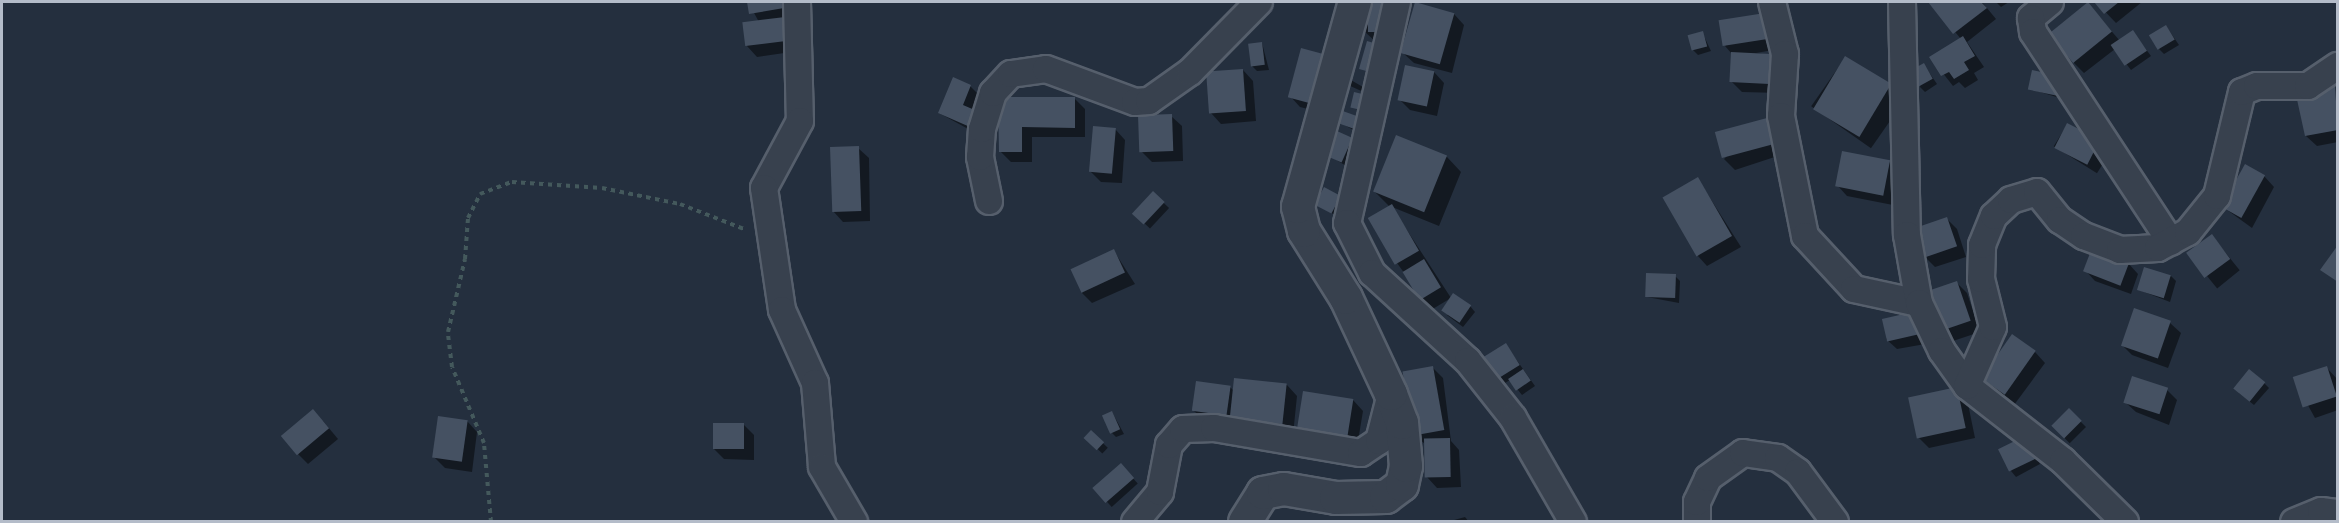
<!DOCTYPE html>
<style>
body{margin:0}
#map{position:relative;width:2339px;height:523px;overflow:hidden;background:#242f3e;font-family:"Source Sans 3",sans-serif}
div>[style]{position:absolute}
.shadow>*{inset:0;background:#0007;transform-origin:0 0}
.building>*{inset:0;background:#455162;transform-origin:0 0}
.path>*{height:4px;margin-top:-2px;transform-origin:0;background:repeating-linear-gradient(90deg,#44595c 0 4.5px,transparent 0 9px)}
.roads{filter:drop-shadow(2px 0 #565f6c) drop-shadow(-2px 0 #565f6c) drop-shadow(0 2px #565f6c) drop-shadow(0 -2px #565f6c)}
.minor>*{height:26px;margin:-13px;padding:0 13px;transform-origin:13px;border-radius:13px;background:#38414e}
.tertiary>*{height:32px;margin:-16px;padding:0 16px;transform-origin:16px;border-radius:16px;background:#38414e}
span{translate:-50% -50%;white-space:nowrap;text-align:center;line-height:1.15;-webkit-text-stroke:4.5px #1d2633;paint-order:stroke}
.frame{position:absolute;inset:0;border:3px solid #b4bcc9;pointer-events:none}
</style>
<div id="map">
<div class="shadow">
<i style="clip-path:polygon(748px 2px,791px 2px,798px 51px,757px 57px,747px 46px,759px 22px)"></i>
<i style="clip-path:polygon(1369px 2px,1402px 2px,1376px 42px,1365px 32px)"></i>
<i style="clip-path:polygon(1930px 2px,1982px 2px,1996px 19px,1967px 42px,1984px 67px,1974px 73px,1978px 80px,1965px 88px,1959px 82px,1953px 86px,1931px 58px,1961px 39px)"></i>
<i style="clip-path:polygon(1996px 2px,2009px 2px,2001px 7px)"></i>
<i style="clip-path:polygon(2096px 2px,2142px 2px,2116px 23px)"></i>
<i style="clip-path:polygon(2088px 4px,2120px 41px,2133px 32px,2151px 56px,2131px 70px,2115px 49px,2084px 73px,2074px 63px)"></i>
<i style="clip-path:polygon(1454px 14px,1464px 25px,1452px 73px,1414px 63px,1403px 53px)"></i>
<i style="clip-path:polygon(1764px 15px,1779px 49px,1756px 53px,1770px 55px,1780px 66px,1780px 93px,1742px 92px,1731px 81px,1732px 54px,1725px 46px)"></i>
<i style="clip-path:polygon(2166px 26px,2179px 45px,2164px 54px,2159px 49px)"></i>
<i style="clip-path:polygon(1702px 32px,1711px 51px,1698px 55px,1693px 50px)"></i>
<i style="clip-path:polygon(1262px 43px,1269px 70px,1257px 71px,1252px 66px)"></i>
<i style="clip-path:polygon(1322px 56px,1333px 66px,1320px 112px,1300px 107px,1290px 96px)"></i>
<i style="left:1845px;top:58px;width:73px;height:59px;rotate:35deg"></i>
<i style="clip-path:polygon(1924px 65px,1937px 84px,1925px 92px,1920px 87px)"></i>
<i style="clip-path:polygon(1243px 70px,1253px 81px,1256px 121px,1221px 124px,1211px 113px)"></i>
<i style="clip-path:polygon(1434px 72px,1444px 83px,1437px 116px,1410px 110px,1399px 99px)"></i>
<i style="clip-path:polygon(2060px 77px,2063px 99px,2030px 89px)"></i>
<i style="clip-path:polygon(1366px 78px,1373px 81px,1368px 94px,1348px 85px,1349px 79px,1363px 87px)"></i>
<i style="clip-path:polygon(970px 86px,981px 97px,981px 136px,939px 113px)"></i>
<i style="clip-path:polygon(2335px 88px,2338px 142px,2317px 146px,2306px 136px)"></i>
<i style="clip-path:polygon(1074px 98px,1085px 109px,1085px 137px,1032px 137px,1032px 162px,1011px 162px,1000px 151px,1000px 99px)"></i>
<i style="clip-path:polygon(1171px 116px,1182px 126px,1183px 161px,1152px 162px,1142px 152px)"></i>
<i style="clip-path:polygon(1358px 119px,1359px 133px,1337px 121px)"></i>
<i style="clip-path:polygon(1766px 120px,1777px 130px,1784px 154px,1735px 170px,1724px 159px)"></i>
<i style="left:2067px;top:125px;width:51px;height:25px;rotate:32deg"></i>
<i style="clip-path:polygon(1115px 129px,1125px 140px,1122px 183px,1101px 182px,1090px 171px)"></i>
<i style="clip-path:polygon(1352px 139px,1357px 144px,1348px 167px,1328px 155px)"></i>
<i style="clip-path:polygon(858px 148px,869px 158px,870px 221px,843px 222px,833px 211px)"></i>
<i style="clip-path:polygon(1447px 157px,1461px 172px,1439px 226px,1392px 207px,1451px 298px,1431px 310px,1397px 263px,1390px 207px,1374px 191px)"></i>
<i style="clip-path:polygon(1889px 162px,1899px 172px,1893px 205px,1847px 196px,1837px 185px)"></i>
<i style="clip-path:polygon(2264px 176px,2274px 187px,2252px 228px,2223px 207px)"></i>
<i style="clip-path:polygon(1698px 179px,1741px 247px,1707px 266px,1697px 255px)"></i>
<i style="left:1153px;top:193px;width:22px;height:28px;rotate:43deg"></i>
<i style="clip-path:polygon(1340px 197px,1338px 217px,1317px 204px)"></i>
<i style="clip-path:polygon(1947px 219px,1957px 229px,1966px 257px,1935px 267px,1924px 256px)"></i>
<i style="left:2212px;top:236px;width:44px;height:29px;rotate:51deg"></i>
<i style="clip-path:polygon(1114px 251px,1135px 284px,1092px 303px,1082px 293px)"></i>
<i style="clip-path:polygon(2128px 263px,2138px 274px,2131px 294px,2095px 281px,2085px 270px)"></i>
<i style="clip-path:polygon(1675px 276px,1680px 281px,1679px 303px,1647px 297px)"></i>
<i style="clip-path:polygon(2171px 276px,2176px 281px,2170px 302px,2139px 290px)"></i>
<i style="clip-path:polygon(1957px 283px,1967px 293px,1980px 332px,1953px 341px,1943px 331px)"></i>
<i style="clip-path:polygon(1470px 306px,1475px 312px,1463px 327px,1447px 315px)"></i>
<i style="clip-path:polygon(1917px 312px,1931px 343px,1897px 349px,1886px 339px)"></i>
<i style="clip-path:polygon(2170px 323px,2181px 333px,2168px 368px,2132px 355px,2122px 345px)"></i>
<i style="clip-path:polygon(1506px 345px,1535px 386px,1522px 395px,1510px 380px,1505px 383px,1500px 378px)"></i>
<i style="clip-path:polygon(2035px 352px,2045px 363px,2014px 405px,1982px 378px)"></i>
<i style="clip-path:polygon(1433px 368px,1443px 378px,1451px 441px,1459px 450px,1461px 487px,1437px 488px,1427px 477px,1426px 445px,1415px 435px)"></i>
<i style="clip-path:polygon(2327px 368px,2338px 380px,2338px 410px,2315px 418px,2294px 380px)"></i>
<i style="clip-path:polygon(2264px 383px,2269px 388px,2254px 405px,2239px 393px)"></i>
<i style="clip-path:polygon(1287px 385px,1297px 396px,1293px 435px,1205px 421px,1194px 411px,1230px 387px,1234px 391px)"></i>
<i style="clip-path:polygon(1956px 389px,1967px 399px,1975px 438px,1929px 448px,1919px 438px,1910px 399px)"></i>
<i style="clip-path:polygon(2167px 390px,2177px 400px,2169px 425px,2136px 412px,2125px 402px)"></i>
<i style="clip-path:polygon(1353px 400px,1363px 411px,1357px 447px,1309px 440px)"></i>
<i style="left:2069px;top:410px;width:24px;height:23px;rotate:45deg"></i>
<i style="clip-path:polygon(1112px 412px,1124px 434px,1116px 437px,1111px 432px)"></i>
<i style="clip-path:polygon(323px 421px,338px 439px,308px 464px,298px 454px)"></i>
<i style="clip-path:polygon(467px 421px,477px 432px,472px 472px,445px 468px,434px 457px)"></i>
<i style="clip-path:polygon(744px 425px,754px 435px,754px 460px,724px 459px,714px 449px)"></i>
<i style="left:1091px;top:432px;width:23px;height:8px;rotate:43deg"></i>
<i style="clip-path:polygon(2029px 443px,2040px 464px,2016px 477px,2011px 471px)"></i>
<i style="left:1121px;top:465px;width:25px;height:35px;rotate:48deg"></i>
<i style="clip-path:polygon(1465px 517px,1469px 522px,1447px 522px)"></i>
</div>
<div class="building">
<i style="clip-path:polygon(747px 2px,783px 2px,784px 8px,749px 14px)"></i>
<i style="left:1368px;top:2px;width:23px;height:30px"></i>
<i style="left:1415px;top:2px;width:41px;height:53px;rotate:16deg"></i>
<i style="clip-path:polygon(1928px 2px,1981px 2px,1987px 8px,1953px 34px)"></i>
<i style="left:2088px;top:2px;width:38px;height:50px;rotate:51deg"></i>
<i style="clip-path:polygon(2094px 2px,2119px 2px,2104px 14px)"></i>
<i style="left:1765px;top:13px;width:26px;height:47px;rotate:81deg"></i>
<i style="left:785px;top:17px;width:24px;height:43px;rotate:83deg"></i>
<i style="left:2166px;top:25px;width:17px;height:20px;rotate:59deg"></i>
<i style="left:2133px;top:30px;width:25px;height:27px;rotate:56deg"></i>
<i style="left:1703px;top:31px;width:16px;height:16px;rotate:75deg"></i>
<i style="clip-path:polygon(1963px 36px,1975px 56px,1964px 62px,1969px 70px,1954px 79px,1949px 72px,1941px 76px,1929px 57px)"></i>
<i style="left:1367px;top:41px;width:18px;height:29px;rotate:16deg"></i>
<i style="left:1262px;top:42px;width:23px;height:14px;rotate:83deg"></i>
<i style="left:1301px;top:48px;width:23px;height:51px;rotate:15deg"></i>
<i style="left:1731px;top:52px;width:40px;height:30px;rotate:3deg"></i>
<i style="left:1845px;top:56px;width:54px;height:62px;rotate:31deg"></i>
<i style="left:1924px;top:63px;width:18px;height:17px;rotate:61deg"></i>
<i style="left:1405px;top:65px;width:30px;height:36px;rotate:12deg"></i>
<i style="left:1243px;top:69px;width:42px;height:37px;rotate:86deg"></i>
<i style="left:2032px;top:70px;width:30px;height:20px;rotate:12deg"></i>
<i style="clip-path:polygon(953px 77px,971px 85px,963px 105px,977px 111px,970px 127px,938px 113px)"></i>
<i style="clip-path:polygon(2335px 86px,2338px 130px,2305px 136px,2296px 95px)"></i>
<i style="left:1354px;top:92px;width:13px;height:16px;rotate:13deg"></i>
<i style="clip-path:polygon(998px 97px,1075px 97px,1075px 128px,1022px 127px,1022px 152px,999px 152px)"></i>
<i style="left:1340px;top:110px;width:20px;height:13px;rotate:20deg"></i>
<i style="left:1172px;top:114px;width:37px;height:34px;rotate:88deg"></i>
<i style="left:1767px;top:118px;width:27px;height:54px;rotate:75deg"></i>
<i style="left:2067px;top:123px;width:37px;height:28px;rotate:27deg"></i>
<i style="left:1093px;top:126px;width:23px;height:46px;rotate:5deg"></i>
<i style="left:1337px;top:131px;width:17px;height:27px;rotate:24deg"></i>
<i style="left:1396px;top:135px;width:55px;height:61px;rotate:22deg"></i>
<i style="left:859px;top:146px;width:65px;height:29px;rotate:88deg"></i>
<i style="left:1842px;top:151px;width:49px;height:36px;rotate:11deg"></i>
<i style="left:2245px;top:164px;width:23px;height:49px;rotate:29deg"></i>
<i style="left:1698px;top:177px;width:68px;height:41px;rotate:60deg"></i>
<i style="left:1324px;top:187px;width:19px;height:20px;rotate:28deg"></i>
<i style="left:1153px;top:191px;width:16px;height:31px;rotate:43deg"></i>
<i style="left:1392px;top:204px;width:54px;height:28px;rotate:60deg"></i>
<i style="left:1947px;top:217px;width:31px;height:36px;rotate:71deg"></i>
<i style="left:2212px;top:234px;width:31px;height:32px;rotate:54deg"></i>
<i style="clip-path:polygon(2338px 245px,2338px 282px,2320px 270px)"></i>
<i style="left:2092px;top:248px;width:40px;height:25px;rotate:21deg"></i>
<i style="left:1114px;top:249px;width:26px;height:48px;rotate:65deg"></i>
<i style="left:1424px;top:259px;width:33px;height:25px;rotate:59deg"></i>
<i style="left:2144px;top:267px;width:28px;height:24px;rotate:17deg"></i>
<i style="left:1646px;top:273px;width:30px;height:24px;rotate:2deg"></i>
<i style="left:1957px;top:281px;width:42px;height:31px;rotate:71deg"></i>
<i style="left:1453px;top:293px;width:22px;height:21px;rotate:34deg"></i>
<i style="left:2134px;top:308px;width:39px;height:40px;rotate:19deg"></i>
<i style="left:1917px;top:311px;width:23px;height:36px;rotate:77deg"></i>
<i style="left:2012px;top:334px;width:29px;height:54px;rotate:35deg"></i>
<i style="left:1506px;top:343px;width:26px;height:27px;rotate:58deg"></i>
<i style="left:1433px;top:366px;width:65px;height:31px;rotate:80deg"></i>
<i style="left:2327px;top:366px;width:32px;height:36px;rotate:72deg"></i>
<i style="left:1523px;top:369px;width:14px;height:18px;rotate:56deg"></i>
<i style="left:2249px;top:369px;width:21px;height:25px;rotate:39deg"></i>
<i style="left:2132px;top:376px;width:38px;height:28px;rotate:18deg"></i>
<i style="left:1234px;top:378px;width:53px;height:41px;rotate:6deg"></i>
<i style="left:1196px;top:381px;width:35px;height:30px;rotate:8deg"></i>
<i style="left:1957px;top:387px;width:42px;height:50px;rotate:78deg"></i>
<i style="left:1303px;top:391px;width:51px;height:39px;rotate:9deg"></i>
<i style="left:2069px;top:408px;width:18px;height:25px;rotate:45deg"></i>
<i style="left:313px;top:409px;width:25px;height:42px;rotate:50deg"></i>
<i style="left:1112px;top:411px;width:20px;height:11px;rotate:66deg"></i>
<i style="left:438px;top:416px;width:30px;height:42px;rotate:8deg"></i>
<i style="left:713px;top:423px;width:31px;height:26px"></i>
<i style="left:1091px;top:430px;width:18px;height:11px;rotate:43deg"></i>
<i style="left:2025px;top:436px;width:25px;height:30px;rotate:64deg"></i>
<i style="left:1450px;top:438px;width:39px;height:26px;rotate:89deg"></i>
<i style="left:1121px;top:463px;width:20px;height:38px;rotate:49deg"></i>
</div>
<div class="path">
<i style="left:491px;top:522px;width:79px;rotate:-95.1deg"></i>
<i style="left:484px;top:443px;width:82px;rotate:-112.8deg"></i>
<i style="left:452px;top:367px;width:35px;rotate:-97deg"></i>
<i style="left:448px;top:332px;width:75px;rotate:-76.9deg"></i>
<i style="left:465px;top:259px;width:41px;rotate:-85.8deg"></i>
<i style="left:468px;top:218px;width:27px;rotate:-63deg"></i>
<i style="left:480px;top:194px;width:34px;rotate:-21deg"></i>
<i style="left:512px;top:182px;width:90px;rotate:3.8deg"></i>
<i style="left:602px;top:188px;width:80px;rotate:11.6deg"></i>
<i style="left:680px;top:204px;width:69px;rotate:21.3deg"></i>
</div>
<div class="roads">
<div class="minor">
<i style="left:797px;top:2px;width:119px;rotate:88.6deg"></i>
<i style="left:800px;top:121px;width:76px;rotate:118.2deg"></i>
<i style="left:764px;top:188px;width:123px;rotate:81.6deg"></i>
<i style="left:782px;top:310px;width:80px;rotate:65.7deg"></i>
<i style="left:815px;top:383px;width:84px;rotate:85.2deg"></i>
<i style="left:822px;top:467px;width:64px;rotate:59.8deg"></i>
<i style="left:1397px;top:2px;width:227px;rotate:102.7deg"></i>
<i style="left:1347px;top:223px;width:56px;rotate:63.4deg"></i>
<i style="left:1372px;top:273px;width:130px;rotate:42.5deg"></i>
<i style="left:1468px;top:361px;width:73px;rotate:51.7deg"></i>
<i style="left:1513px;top:418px;width:120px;rotate:60deg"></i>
<i style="left:1772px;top:2px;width:54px;rotate:76deg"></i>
<i style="left:1785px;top:54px;width:62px;rotate:93.7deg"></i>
<i style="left:1781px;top:116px;width:122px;rotate:78.7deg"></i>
<i style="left:1805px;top:236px;width:72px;rotate:47.2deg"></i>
<i style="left:1854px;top:289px;width:66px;rotate:12.2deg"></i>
<i style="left:1902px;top:2px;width:233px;rotate:88.8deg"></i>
<i style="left:1907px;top:235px;width:69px;rotate:80deg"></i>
<i style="left:1919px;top:303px;width:53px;rotate:64.4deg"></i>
<i style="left:1942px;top:351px;width:43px;rotate:54.5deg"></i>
<i style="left:1967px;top:386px;width:122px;rotate:38deg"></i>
<i style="left:2063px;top:461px;width:87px;rotate:44.5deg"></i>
<i style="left:2050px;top:2px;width:25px;rotate:140deg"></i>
<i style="left:2031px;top:18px;width:14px;rotate:82deg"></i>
<i style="left:2033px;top:32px;width:251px;rotate:56.7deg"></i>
<i style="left:989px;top:201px;width:45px;rotate:-101.6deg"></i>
<i style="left:980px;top:157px;width:28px;rotate:-86deg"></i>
<i style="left:982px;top:129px;width:38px;rotate:-73deg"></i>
<i style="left:993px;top:93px;width:26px;rotate:-47deg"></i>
<i style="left:1011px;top:74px;width:35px;rotate:-8deg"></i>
<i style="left:1046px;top:69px;width:95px;rotate:20.3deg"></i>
<i style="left:1135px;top:102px;width:14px;rotate:-4deg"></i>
<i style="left:1149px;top:101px;width:50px;rotate:-35.3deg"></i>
<i style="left:1190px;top:72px;width:98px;rotate:-45.4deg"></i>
<i style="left:1967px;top:386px;width:64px;rotate:-66.2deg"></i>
<i style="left:1993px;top:327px;width:49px;rotate:-104deg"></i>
<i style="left:1981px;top:279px;width:34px;rotate:-88deg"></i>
<i style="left:1982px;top:245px;width:31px;rotate:-68deg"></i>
<i style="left:1994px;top:216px;width:23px;rotate:-43deg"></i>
<i style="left:2011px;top:200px;width:27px;rotate:-17deg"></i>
<i style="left:2037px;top:192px;width:36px;rotate:51deg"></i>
<i style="left:2060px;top:220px;width:29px;rotate:34deg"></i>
<i style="left:2084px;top:236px;width:39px;rotate:21deg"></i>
<i style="left:2120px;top:250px;width:38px;rotate:-3deg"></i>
<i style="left:2158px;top:248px;width:34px;rotate:-28deg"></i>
<i style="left:2188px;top:232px;width:46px;rotate:-51.1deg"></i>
<i style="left:2217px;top:196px;width:107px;rotate:-76.5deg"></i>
<i style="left:2242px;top:92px;width:16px;rotate:-22deg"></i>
<i style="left:2257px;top:86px;width:51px"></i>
<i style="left:2308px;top:86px;width:36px;rotate:-34deg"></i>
<i style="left:1135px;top:522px;width:39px;rotate:-50deg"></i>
<i style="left:1160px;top:492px;width:48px;rotate:-79.2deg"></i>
<i style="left:1169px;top:445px;width:21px;rotate:-49deg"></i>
<i style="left:1183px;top:429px;width:31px;rotate:-2deg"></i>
<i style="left:1214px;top:428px;width:149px;rotate:9.7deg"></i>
<i style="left:1361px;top:453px;width:22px;rotate:-34deg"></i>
<i style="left:1379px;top:441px;width:49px;rotate:-75.7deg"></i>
<i style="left:1697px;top:522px;width:20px;rotate:-90deg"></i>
<i style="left:1697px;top:502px;width:26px;rotate:-65deg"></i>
<i style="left:1708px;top:478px;width:43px;rotate:-35.5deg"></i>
<i style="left:1743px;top:453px;width:35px;rotate:8deg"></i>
<i style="left:1778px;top:458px;width:24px;rotate:35deg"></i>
<i style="left:1798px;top:472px;width:62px;rotate:53.5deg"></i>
<i style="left:2294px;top:522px;width:29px;rotate:-22deg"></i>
<i style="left:2321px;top:511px;width:17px;rotate:7deg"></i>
</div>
<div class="tertiary">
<i style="left:1245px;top:522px;width:34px;rotate:-58deg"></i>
<i style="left:1263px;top:493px;width:21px;rotate:-11deg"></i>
<i style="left:1284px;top:489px;width:53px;rotate:9.8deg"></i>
<i style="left:1336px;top:498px;width:50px;rotate:-1.1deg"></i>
<i style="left:1386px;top:497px;width:20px;rotate:-37deg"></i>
<i style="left:1402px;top:485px;width:19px;rotate:-78deg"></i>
<i style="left:1406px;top:466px;width:43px;rotate:-95.3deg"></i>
<i style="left:1402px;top:423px;width:31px;rotate:-111deg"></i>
<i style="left:1391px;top:394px;width:106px;rotate:-115.1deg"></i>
<i style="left:1346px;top:298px;width:79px;rotate:-122.1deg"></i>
<i style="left:1304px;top:231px;width:25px;rotate:-104deg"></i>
<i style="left:1298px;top:207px;width:213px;rotate:-74.5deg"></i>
</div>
</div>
<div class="frame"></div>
</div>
